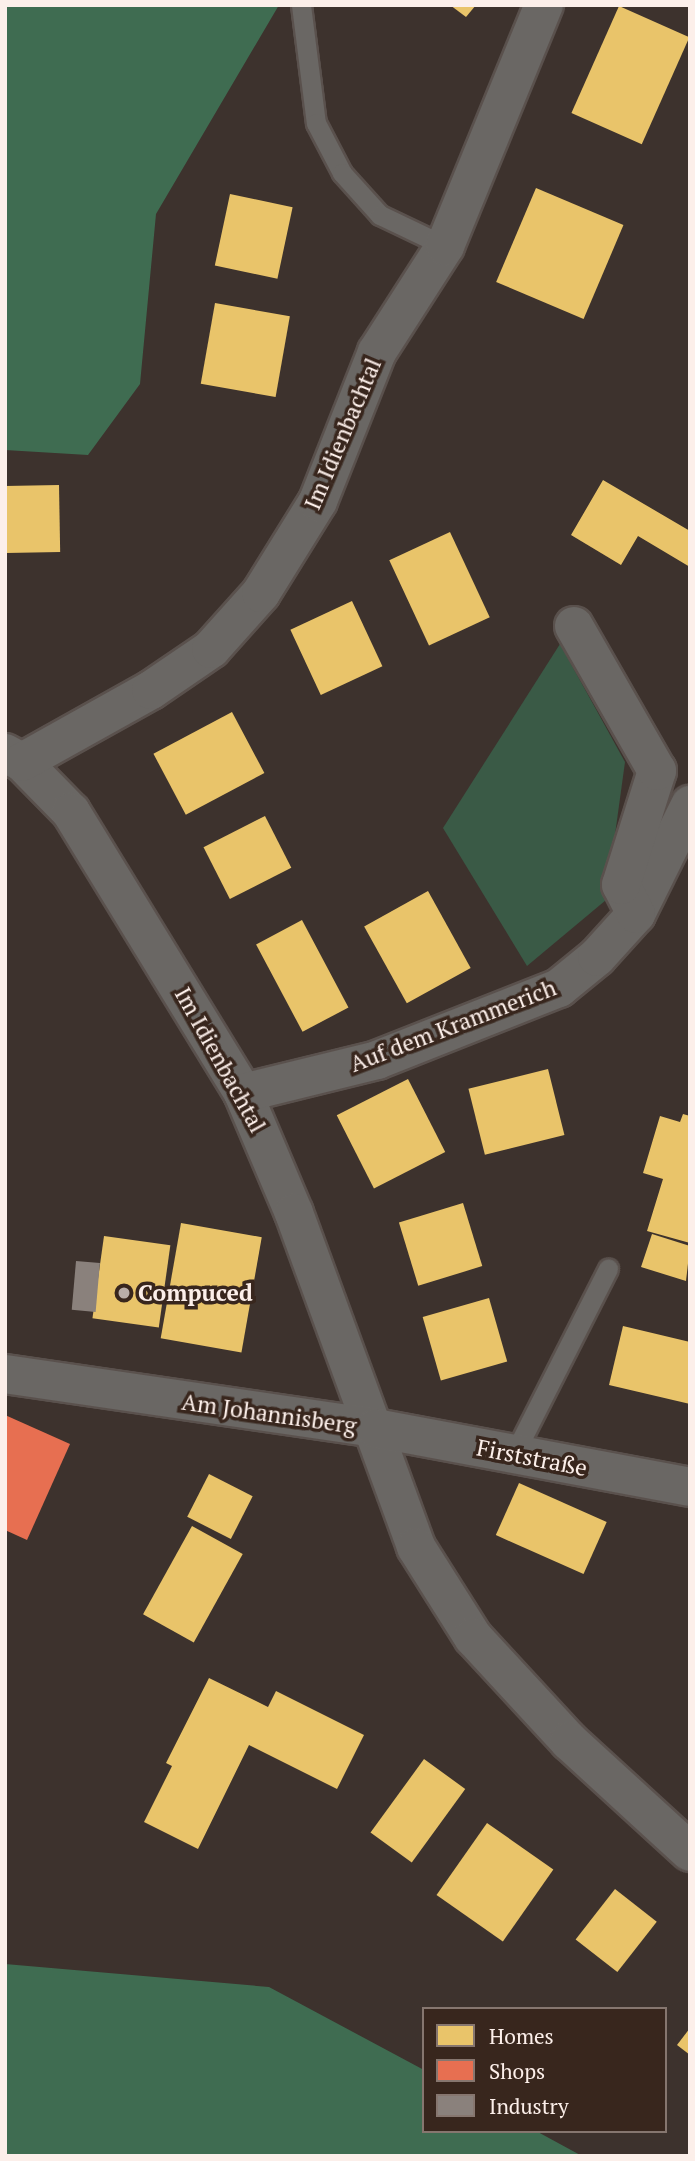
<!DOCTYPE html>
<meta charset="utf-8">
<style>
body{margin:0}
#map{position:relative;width:695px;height:2161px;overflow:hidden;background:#3d322d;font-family:"PT Serif",serif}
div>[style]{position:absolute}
.green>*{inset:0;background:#3a5a46}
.forest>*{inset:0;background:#3f6c51}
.homes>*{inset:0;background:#e9c46a;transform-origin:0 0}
.shops>*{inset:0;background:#e76f51}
.industry>*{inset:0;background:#8a817c;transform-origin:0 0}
.roads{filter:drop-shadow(2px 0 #5a514d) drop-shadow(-2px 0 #5a514d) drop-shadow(0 2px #5a514d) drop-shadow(0 -2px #5a514d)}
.lane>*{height:19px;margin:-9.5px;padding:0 9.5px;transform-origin:9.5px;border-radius:9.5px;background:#6a6764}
.street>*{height:38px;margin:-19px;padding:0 19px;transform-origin:19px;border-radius:19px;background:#6a6764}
.dots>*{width:19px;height:19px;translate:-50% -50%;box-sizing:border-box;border:4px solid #38261d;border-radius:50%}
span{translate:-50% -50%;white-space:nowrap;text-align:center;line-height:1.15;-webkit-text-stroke:7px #38261d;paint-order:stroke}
.street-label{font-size:23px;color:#fcefea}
.poi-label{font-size:23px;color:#fcefea;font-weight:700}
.left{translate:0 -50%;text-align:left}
.frame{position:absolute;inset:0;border:7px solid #fcefea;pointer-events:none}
.legend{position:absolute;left:422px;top:2007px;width:245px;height:126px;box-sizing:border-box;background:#38261d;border:2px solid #86766f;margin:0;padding:9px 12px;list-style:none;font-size:21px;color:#fcefea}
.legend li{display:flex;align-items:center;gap:14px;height:35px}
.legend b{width:35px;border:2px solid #86766f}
</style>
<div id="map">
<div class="green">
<i style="clip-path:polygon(560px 644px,625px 762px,606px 900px,527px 966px,443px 828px)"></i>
</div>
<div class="forest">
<i style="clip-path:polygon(5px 5px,279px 5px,156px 214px,140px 384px,88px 455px,5px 450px)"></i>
<i style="clip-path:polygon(5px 1964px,269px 1987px,424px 2070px,424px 2131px,536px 2131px,582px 2156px,5px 2156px)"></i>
</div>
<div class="homes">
<i style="clip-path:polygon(450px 5px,476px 5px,466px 17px)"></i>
<i style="left:619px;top:6px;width:77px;height:117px;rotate:24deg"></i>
<i style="left:536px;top:188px;width:95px;height:102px;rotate:23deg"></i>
<i style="left:230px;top:194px;width:64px;height:73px;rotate:12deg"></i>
<i style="left:215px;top:303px;width:76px;height:82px;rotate:10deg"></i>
<i style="clip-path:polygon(603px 480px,690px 531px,690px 567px,638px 536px,621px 565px,571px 535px)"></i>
<i style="left:59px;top:485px;width:67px;height:54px;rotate:89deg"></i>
<i style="left:450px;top:532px;width:94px;height:67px;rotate:65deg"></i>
<i style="left:352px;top:601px;width:72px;height:68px;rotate:65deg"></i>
<i style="left:232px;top:712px;width:69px;height:89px;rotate:62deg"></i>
<i style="left:265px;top:816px;width:58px;height:69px;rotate:63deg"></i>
<i style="left:428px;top:891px;width:88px;height:73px;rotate:61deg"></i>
<i style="left:302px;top:920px;width:99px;height:52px;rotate:62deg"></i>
<i style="left:548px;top:1069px;width:68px;height:82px;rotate:76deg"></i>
<i style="left:408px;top:1079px;width:82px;height:80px;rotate:63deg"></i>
<i style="clip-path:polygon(683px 1114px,690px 1116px,690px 1243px,647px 1231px,663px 1179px,643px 1173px,660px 1116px,680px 1122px)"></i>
<i style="left:463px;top:1203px;width:66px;height:67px;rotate:73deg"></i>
<i style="left:181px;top:1223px;width:82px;height:117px;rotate:10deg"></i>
<i style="clip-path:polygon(652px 1234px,690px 1246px,686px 1281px,641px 1267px)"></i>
<i style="left:104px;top:1236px;width:67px;height:83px;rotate:8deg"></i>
<i style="left:489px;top:1298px;width:66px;height:69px;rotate:74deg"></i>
<i style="clip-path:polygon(623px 1326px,690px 1342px,690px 1404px,609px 1385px)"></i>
<i style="left:209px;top:1474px;width:49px;height:48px;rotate:27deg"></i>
<i style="left:519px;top:1483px;width:96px;height:57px;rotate:24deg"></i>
<i style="left:192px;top:1526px;width:58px;height:101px;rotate:29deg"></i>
<i style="clip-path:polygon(209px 1678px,268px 1707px,276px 1691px,364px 1735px,337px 1789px,249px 1745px,198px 1849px,144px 1822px,172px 1766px,166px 1763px)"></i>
<i style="left:424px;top:1759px;width:51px;height:91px;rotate:36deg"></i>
<i style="left:487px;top:1823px;width:81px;height:88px;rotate:35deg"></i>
<i style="left:615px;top:1889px;width:53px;height:64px;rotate:38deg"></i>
<i style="clip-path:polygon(690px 2028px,690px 2055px,677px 2045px)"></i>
</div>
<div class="shops">
<i style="clip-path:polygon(5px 1415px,70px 1444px,27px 1540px,5px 1530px)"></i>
</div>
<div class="industry">
<i style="left:76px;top:1261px;width:24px;height:49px;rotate:5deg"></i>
</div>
<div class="roads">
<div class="lane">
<i style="left:301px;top:5px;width:119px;rotate:82.8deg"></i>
<i style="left:316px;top:123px;width:56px;rotate:62.5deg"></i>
<i style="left:342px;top:173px;width:57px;rotate:47.9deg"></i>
<i style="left:380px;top:215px;width:72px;rotate:25.5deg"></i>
<i style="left:514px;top:1454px;width:208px;rotate:-63.1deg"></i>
</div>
<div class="street">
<i style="left:5px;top:753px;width:19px;rotate:28deg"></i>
<i style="left:22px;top:762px;width:70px;rotate:45.6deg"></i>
<i style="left:71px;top:812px;width:329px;rotate:58.5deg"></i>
<i style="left:243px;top:1093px;width:130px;rotate:67deg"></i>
<i style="left:294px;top:1213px;width:356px;rotate:69.9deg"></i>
<i style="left:416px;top:1547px;width:107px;rotate:57.7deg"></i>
<i style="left:473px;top:1637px;width:142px;rotate:47.3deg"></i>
<i style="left:569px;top:1741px;width:164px;rotate:42.5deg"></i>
<i style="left:22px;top:762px;width:148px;rotate:-29.2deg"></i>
<i style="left:151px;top:690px;width:73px;rotate:-34.3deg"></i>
<i style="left:211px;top:649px;width:75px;rotate:-48.2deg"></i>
<i style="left:261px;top:593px;width:108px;rotate:-58.2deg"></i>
<i style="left:318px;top:501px;width:160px;rotate:-68.4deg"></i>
<i style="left:377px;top:352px;width:126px;rotate:-57.3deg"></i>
<i style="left:445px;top:246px;width:261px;rotate:-67.7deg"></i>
<i style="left:636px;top:914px;width:122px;rotate:-63.6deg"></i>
<i style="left:243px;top:1093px;width:138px;rotate:-13.8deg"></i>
<i style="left:377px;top:1060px;width:196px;rotate:-21.6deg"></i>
<i style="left:559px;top:988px;width:49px;rotate:-39.2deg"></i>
<i style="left:597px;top:957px;width:58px;rotate:-47.8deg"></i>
<i style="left:636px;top:914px;width:33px;rotate:-117deg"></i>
<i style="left:621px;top:885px;width:120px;rotate:-72.5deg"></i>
<i style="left:657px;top:771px;width:167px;rotate:-119.8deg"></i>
<i style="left:5px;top:1374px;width:374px;rotate:8.3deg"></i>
<i style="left:375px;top:1428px;width:320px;rotate:10.6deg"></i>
</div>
</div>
<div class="dots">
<i style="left:124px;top:1293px;background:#b9ada8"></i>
</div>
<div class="street-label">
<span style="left:343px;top:434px;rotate:-67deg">Im Idienbachtal</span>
<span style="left:453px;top:1026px;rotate:-21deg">Auf dem Krammerich</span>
<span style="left:220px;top:1060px;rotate:61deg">Im Idienbachtal</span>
<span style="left:269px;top:1414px;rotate:8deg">Am Johannisberg</span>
<span style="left:532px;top:1458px;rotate:11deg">Firststraße</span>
</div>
<div class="poi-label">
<span class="left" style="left:138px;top:1293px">Compuced</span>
</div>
<div class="frame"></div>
<ul class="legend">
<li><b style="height:19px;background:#e9c46a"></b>Homes</li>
<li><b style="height:19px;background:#e76f51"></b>Shops</li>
<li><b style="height:19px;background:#8a817c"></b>Industry</li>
</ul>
</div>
